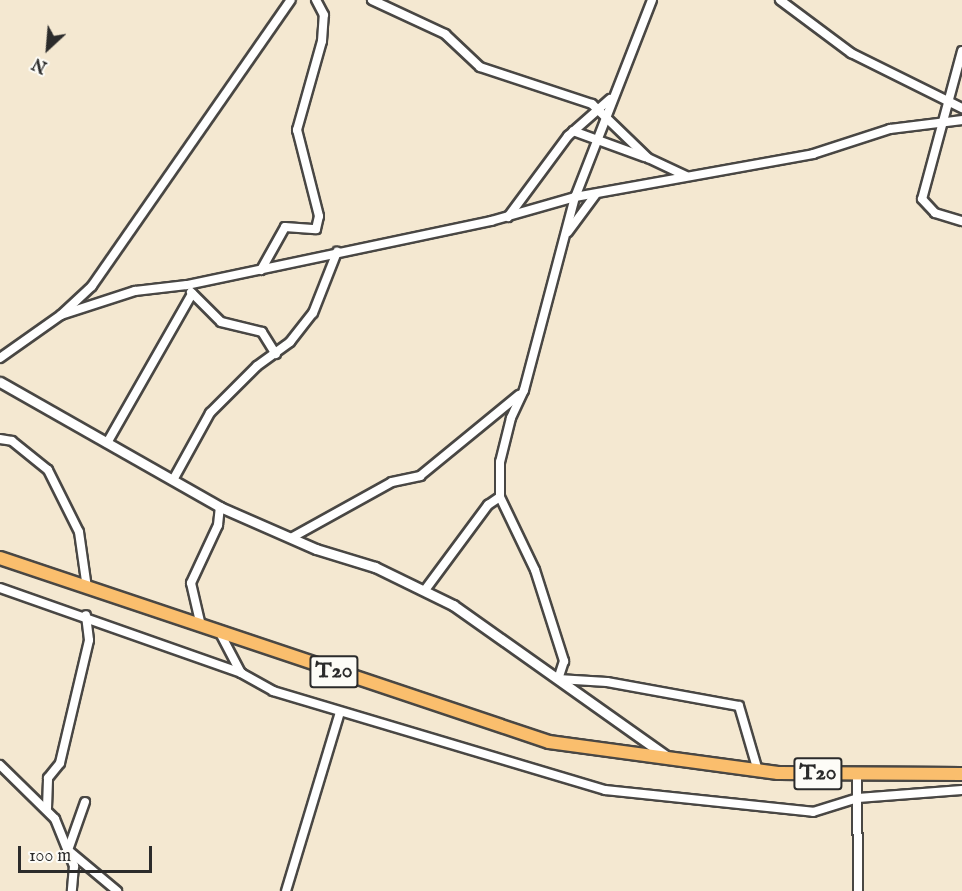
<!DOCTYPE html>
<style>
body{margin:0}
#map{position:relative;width:962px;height:891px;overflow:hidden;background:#f4e8d1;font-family:"IM FELL English",serif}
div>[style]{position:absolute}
.roads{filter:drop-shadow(2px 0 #494744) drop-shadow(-2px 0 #494744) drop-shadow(0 2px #494744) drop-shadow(0 -2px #494744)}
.minor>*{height:8px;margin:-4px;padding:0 4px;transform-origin:4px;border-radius:4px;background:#fff}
.tertiary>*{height:9px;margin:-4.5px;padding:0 4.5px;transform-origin:4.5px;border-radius:4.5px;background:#fff}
.primary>*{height:12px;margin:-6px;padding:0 6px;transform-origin:6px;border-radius:6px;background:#fabe6d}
span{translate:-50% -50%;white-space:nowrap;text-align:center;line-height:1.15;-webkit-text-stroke:4.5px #fdfcf7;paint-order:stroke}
.shield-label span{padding:2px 4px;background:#fdfcf7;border:2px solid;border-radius:4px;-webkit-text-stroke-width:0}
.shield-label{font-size:22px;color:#2b2b2b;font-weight:700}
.north{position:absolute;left:18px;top:18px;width:60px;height:60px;-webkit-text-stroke:4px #fdfcf7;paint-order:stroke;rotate:206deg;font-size:16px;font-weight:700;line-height:24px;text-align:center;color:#2b2b2b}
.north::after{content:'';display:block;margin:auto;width:21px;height:27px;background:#2b2b2b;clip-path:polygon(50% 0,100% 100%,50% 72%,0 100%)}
.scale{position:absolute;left:18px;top:846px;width:134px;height:27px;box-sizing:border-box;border:3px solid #2b2b2b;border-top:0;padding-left:8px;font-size:18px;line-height:21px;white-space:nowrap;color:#2b2b2b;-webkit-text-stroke:4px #fdfcf7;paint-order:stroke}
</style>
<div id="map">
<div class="roads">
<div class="minor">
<i style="left:372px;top:0;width:81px;rotate:25deg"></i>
<i style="left:445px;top:34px;width:48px;rotate:43.3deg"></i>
<i style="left:480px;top:67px;width:118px;rotate:18.3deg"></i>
<i style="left:592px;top:104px;width:78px;rotate:44deg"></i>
<i style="left:648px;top:158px;width:42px;rotate:25.3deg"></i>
<i style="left:652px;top:0;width:212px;rotate:111.3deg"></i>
<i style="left:575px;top:197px;width:200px;rotate:104.8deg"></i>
<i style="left:524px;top:390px;width:31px;rotate:115deg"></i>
<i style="left:511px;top:418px;width:45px;rotate:104deg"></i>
<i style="left:500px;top:462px;width:35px;rotate:90deg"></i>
<i style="left:500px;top:497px;width:81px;rotate:64.4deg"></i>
<i style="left:535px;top:570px;width:96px;rotate:72.3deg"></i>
<i style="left:564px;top:661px;width:19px;rotate:108deg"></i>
<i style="left:558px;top:679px;width:49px;rotate:3.5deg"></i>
<i style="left:607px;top:682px;width:134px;rotate:10.3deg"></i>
<i style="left:739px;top:706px;width:68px;rotate:73.7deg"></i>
<i style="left:780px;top:0;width:89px;rotate:36.7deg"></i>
<i style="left:851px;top:53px;width:124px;rotate:26.4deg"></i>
<i style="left:962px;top:51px;width:153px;rotate:105.1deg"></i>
<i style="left:922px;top:199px;width:19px;rotate:47deg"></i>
<i style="left:935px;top:213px;width:28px;rotate:17deg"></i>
<i style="left:573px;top:131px;width:76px;rotate:20.1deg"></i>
<i style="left:508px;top:217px;width:101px;rotate:-53.5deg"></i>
<i style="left:568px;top:136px;width:56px;rotate:-41.4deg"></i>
<i style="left:568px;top:232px;width:47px;rotate:-53.6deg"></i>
<i style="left:261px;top:270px;width:49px;rotate:-60.8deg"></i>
<i style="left:285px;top:227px;width:31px;rotate:4deg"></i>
<i style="left:316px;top:229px;width:13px;rotate:-77deg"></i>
<i style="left:319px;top:216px;width:89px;rotate:-104.3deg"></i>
<i style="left:297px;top:130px;width:92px;rotate:-74.3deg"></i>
<i style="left:322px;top:41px;width:26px;rotate:-86deg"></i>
<i style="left:324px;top:15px;width:17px;rotate:-118deg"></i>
<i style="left:191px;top:292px;width:42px;rotate:45deg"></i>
<i style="left:221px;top:322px;width:42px;rotate:13.7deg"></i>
<i style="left:262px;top:332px;width:26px;rotate:58deg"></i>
<i style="left:61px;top:315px;width:78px;rotate:-18deg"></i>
<i style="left:135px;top:291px;width:52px;rotate:-6.6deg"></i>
<i style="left:187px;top:285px;width:311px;rotate:-11.9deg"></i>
<i style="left:491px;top:221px;width:87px;rotate:-15.9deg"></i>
<i style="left:575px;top:197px;width:242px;rotate:-10.2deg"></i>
<i style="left:813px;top:154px;width:81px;rotate:-18deg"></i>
<i style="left:890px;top:129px;width:73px;rotate:-7.1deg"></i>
<i style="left:0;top:358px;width:75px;rotate:-35.2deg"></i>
<i style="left:61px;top:315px;width:42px;rotate:-43.1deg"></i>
<i style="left:92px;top:286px;width:348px;rotate:-55.2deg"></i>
<i style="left:0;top:439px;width:12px;rotate:9deg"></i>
<i style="left:12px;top:441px;width:46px;rotate:38.9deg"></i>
<i style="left:48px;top:470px;width:69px;rotate:63.4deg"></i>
<i style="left:79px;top:532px;width:57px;rotate:81.9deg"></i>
<i style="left:107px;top:443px;width:172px;rotate:-60.3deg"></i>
<i style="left:173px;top:480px;width:77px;rotate:-61.1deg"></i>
<i style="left:210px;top:413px;width:66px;rotate:-45deg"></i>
<i style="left:257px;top:366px;width:41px;rotate:-36deg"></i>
<i style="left:290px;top:342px;width:37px;rotate:-52deg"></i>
<i style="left:313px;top:313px;width:66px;rotate:-68.5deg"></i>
<i style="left:291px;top:538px;width:115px;rotate:-29deg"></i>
<i style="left:392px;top:482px;width:29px;rotate:-12deg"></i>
<i style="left:420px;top:476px;width:128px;rotate:-39.3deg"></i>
<i style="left:0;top:588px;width:256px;rotate:19.4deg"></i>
<i style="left:425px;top:590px;width:106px;rotate:-53.5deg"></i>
<i style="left:488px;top:505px;width:14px;rotate:-34deg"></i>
<i style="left:201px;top:626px;width:44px;rotate:-103.1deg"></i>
<i style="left:191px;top:583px;width:64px;rotate:-65deg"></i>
<i style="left:218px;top:525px;width:18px;rotate:-84deg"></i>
<i style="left:220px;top:633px;width:45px;rotate:62.3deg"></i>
<i style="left:241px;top:673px;width:37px;rotate:29deg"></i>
<i style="left:273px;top:691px;width:346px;rotate:16.6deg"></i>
<i style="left:605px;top:790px;width:209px;rotate:6deg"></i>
<i style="left:813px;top:812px;width:47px;rotate:-17.3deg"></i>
<i style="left:858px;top:798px;width:104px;rotate:-4.4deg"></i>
<i style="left:0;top:765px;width:77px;rotate:44.5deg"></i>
<i style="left:55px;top:819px;width:51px;rotate:68deg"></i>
<i style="left:74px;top:866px;width:25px;rotate:95deg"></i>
<i style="left:857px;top:775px;width:116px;rotate:89.5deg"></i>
<i style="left:85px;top:802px;width:51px;rotate:109.5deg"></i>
<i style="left:68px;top:850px;width:64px;rotate:39.9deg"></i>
<i style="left:47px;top:808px;width:30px;rotate:-88deg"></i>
<i style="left:48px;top:778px;width:19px;rotate:-51deg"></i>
<i style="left:60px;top:763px;width:126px;rotate:-76.7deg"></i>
<i style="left:89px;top:640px;width:25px;rotate:-97deg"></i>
<i style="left:286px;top:891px;width:187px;rotate:-73.2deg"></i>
</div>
<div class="tertiary">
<i style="left:0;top:382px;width:253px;rotate:29.6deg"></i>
<i style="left:220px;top:507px;width:105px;rotate:23.6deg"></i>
<i style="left:316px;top:549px;width:62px;rotate:17deg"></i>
<i style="left:375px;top:567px;width:87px;rotate:26deg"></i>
<i style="left:453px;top:605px;width:263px;rotate:35.3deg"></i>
</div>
<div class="primary">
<i style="left:0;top:558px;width:579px;rotate:18.53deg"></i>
<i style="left:549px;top:742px;width:231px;rotate:7.7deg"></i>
<i style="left:778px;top:773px;width:184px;rotate:0.3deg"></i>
</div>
</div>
<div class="shield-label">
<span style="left:334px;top:672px">T20</span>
<span style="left:818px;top:774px">T20</span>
</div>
<div class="north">N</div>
<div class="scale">100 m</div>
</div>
